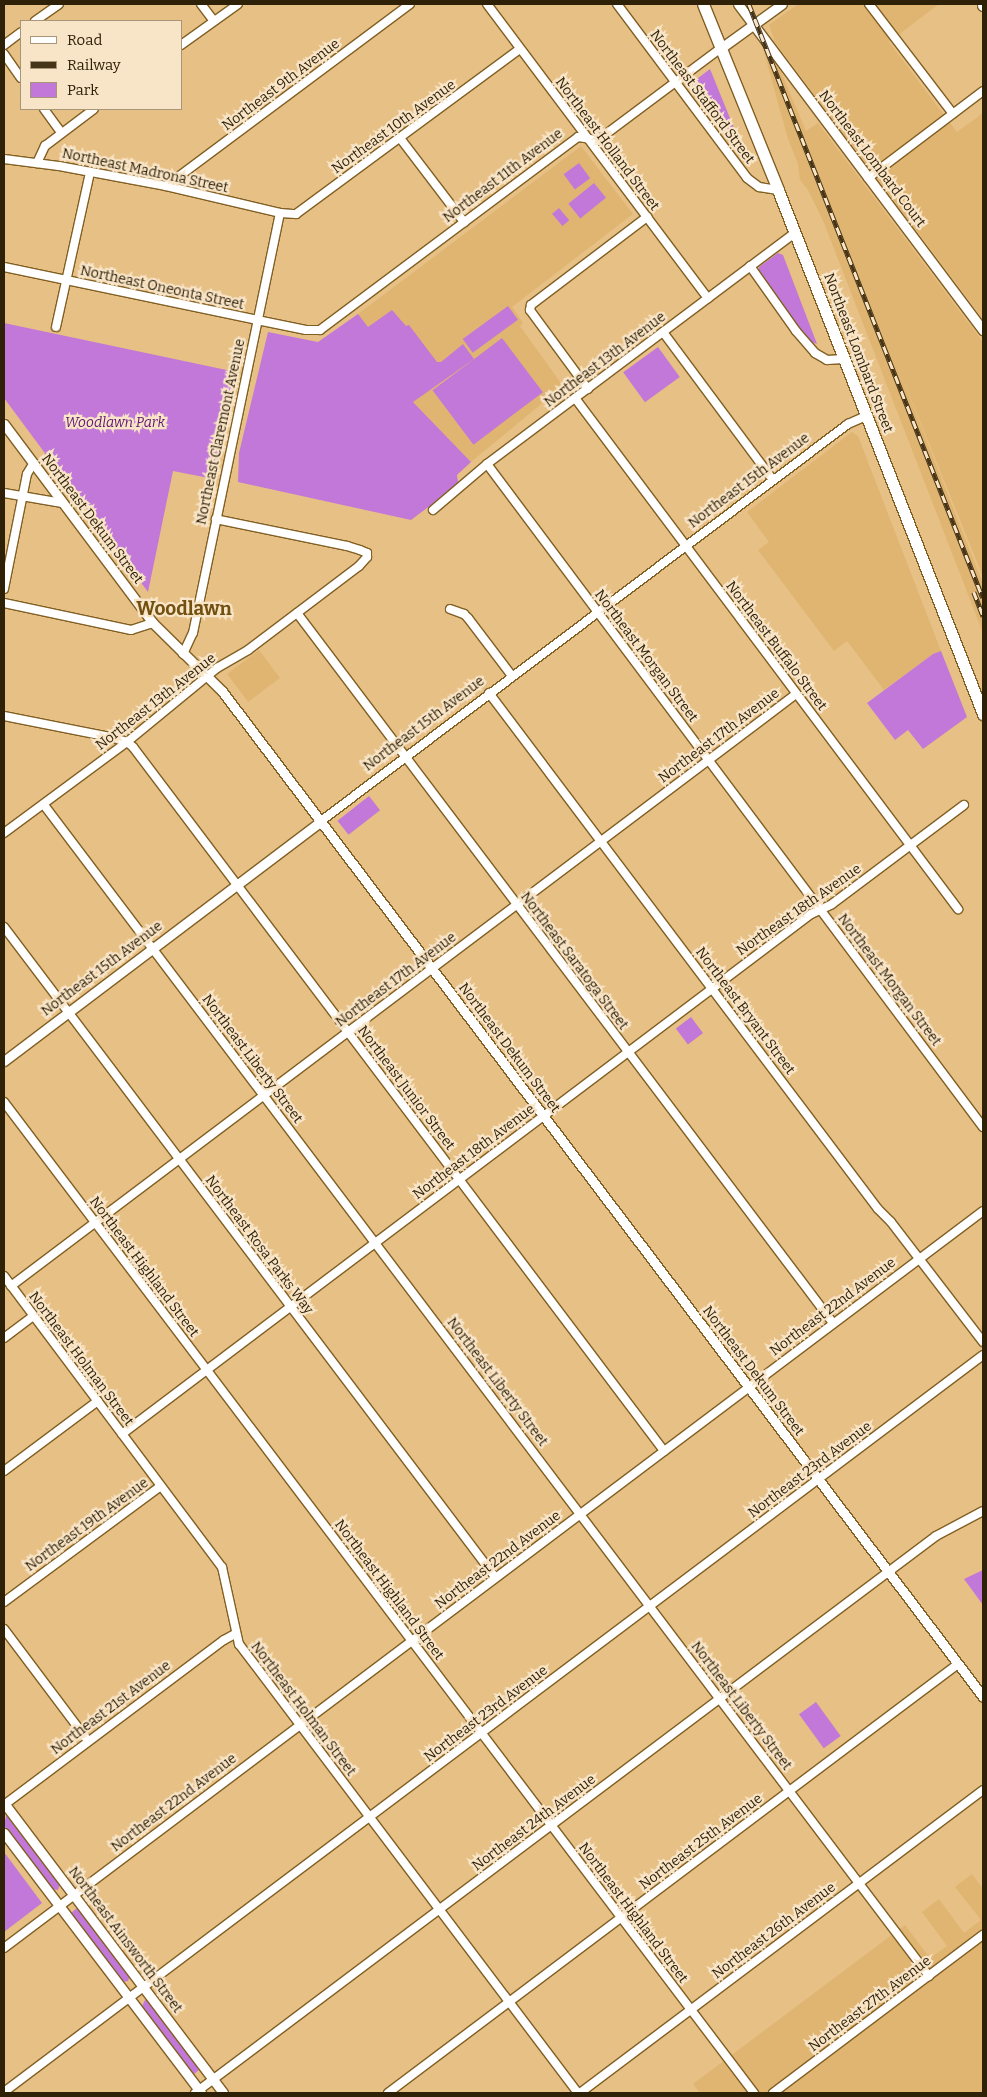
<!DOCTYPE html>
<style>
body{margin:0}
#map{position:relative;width:987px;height:2097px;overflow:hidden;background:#e7c085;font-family:Bitter,serif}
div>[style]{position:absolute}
.built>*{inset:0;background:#e0b572;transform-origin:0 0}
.green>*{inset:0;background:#c278d8;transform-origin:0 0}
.roads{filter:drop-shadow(1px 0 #815f23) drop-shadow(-1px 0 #815f23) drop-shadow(0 1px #815f23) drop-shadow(0 -1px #815f23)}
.minor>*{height:8px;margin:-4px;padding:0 4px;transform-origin:4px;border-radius:4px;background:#fff}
.tertiary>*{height:9px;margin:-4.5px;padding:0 4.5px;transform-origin:4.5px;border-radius:4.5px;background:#fff}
.primary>*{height:11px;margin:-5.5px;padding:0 5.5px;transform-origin:5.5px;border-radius:5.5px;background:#fff}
.rail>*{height:4.5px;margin-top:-2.25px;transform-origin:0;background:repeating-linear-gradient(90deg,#f8e4c7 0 8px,#453417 0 16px);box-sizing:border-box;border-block:1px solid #453417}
span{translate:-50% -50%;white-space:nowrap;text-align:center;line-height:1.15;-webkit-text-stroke:4.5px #f8e4c7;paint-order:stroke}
.street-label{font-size:14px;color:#2f2108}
.park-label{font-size:14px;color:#5f1673;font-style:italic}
.district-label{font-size:19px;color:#725010;font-weight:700}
.frame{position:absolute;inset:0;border:5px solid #2f2108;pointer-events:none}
.legend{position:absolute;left:20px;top:20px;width:162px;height:90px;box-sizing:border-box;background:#f8e4c7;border:1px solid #a8967b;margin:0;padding:6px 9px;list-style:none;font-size:15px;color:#2f2108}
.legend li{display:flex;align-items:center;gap:10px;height:25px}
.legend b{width:25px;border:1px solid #a8967b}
</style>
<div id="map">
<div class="built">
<i style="clip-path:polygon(798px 4px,939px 4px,889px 42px,957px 132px,983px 113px,983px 319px,775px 42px,769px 25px)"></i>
<i style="clip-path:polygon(762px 45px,776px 60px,806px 131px,818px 123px,983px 342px,983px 577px,892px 352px,983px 584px,983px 633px,824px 223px,808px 190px,800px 180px,798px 164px,788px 139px)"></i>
<i style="clip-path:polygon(581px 146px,633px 214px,512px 307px,523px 323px,520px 326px,563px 386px,471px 462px,413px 402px,377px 340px,358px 314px)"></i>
<i style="clip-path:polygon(852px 432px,858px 436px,941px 651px,933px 654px,884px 690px,847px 641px,834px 651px,758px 550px,769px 542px,747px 512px)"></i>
<i style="left:259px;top:650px;width:35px;height:40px;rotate:53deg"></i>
<i style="clip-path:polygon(972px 1874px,983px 1889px,983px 2093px,700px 2093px,693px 2084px,905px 1925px,930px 1958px,947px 1946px,922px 1912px,939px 1899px,964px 1933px,981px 1920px,955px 1887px)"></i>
</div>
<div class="green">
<i style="clip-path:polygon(710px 69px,747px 160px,747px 165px,689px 85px)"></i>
<i style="left:579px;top:163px;width:19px;height:19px;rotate:54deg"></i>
<i style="left:594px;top:183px;width:19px;height:33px;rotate:51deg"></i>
<i style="left:559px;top:208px;width:16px;height:9px;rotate:50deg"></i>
<i style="clip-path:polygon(778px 253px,783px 255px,817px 344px,809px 341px,759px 271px,759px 267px)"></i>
<i style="left:508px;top:306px;width:17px;height:56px;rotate:54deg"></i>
<i style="clip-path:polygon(392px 310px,406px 326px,409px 325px,437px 362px,441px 362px,463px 344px,474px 359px,413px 402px,471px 462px,457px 475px,458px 482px,455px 487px,411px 520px,238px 482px,239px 453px,268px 332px,318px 342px,358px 314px,368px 327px)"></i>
<i style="clip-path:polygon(4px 323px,236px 372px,214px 479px,173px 471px,148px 592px,4px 398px)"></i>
<i style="left:502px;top:338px;width:68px;height:87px;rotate:53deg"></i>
<i style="left:658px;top:347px;width:37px;height:43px;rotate:54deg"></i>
<i style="clip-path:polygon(941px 651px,967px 717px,923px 749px,908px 730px,895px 740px,867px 703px,933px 654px)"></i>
<i style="left:369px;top:796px;width:18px;height:40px;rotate:52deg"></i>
<i style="left:691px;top:1017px;width:20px;height:19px;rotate:53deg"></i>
<i style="clip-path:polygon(983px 1570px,983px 1605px,964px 1579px)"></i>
<i style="left:816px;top:1702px;width:42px;height:21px;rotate:54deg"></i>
<i style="clip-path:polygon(6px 1816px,10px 1818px,60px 1883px,58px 1890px,51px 1889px,4px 1826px)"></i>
<i style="clip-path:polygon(4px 1852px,42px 1903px,4px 1932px)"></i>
<i style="clip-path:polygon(77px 1908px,130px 1976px,128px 1981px,122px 1982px,72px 1917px,71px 1913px)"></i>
<i style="clip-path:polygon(145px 2000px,150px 2001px,201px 2068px,193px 2075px,141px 2008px)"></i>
</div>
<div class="roads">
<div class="minor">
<i style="left:201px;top:4px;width:21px;rotate:53deg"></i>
<i style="left:487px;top:4px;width:368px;rotate:53.1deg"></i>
<i style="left:617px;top:4px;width:217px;rotate:53.2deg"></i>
<i style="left:747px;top:178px;width:15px;rotate:37deg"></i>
<i style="left:759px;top:187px;width:19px;rotate:9deg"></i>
<i style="left:869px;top:4px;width:138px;rotate:52.6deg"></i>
<i style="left:35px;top:21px;width:29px;rotate:-35deg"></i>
<i style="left:4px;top:45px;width:21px;rotate:-37deg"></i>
<i style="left:181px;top:45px;width:70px;rotate:-35.7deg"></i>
<i style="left:4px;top:54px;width:29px;rotate:55deg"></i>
<i style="left:44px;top:109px;width:29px;rotate:54deg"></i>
<i style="left:400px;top:138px;width:106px;rotate:52.7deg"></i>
<i style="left:4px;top:159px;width:55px;rotate:7.3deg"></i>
<i style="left:59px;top:166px;width:109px;rotate:10.6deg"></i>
<i style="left:166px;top:186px;width:117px;rotate:13.3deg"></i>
<i style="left:280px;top:213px;width:16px;rotate:4deg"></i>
<i style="left:296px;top:214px;width:278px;rotate:-36.4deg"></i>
<i style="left:37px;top:163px;width:19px;rotate:-65deg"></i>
<i style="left:45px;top:146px;width:61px;rotate:-37.1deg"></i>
<i style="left:868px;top:178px;width:144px;rotate:-37.1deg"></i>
<i style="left:166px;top:186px;width:304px;rotate:-36.7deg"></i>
<i style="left:750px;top:266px;width:80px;rotate:54.7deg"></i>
<i style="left:796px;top:331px;width:29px;rotate:49deg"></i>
<i style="left:815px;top:353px;width:14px;rotate:30deg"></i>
<i style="left:827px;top:360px;width:17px;rotate:-3deg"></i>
<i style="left:4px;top:267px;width:258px;rotate:11.8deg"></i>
<i style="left:257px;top:320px;width:50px;rotate:11.5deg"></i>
<i style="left:306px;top:330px;width:14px"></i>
<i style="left:320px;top:330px;width:322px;rotate:-36.8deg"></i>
<i style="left:578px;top:137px;width:20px;rotate:9deg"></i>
<i style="left:598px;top:140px;width:154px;rotate:-36.8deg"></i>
<i style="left:56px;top:327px;width:159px;rotate:-77.6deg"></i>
<i style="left:663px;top:332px;width:184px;rotate:53.4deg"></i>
<i style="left:588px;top:389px;width:98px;rotate:-126.3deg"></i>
<i style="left:530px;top:310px;width:5px;rotate:-79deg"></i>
<i style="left:531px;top:305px;width:146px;rotate:-37.2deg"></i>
<i style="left:575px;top:398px;width:639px;rotate:53.15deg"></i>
<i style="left:487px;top:464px;width:828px;rotate:53.2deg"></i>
<i style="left:4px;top:493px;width:59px;rotate:9.8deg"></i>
<i style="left:433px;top:510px;width:71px;rotate:-40.4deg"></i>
<i style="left:487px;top:464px;width:385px;rotate:-36.9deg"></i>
<i style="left:4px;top:589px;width:117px;rotate:-78.7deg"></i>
<i style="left:27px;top:474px;width:12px;rotate:-59deg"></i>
<i style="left:4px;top:603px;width:130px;rotate:12deg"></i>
<i style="left:131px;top:630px;width:23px;rotate:-18deg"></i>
<i style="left:450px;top:609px;width:15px;rotate:20deg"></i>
<i style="left:464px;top:614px;width:6px;rotate:45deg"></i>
<i style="left:468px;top:618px;width:73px;rotate:52.8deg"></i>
<i style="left:297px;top:613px;width:890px;rotate:52.95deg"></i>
<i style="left:183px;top:654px;width:23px;rotate:-65deg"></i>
<i style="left:193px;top:633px;width:429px;rotate:-78.3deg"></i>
<i style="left:489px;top:693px;width:646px;rotate:52.99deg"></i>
<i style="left:878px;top:1209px;width:18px;rotate:45deg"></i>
<i style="left:891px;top:1222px;width:151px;rotate:52.5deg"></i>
<i style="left:4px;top:716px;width:108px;rotate:11.2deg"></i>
<i style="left:110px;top:737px;width:18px;rotate:16deg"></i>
<i style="left:127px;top:742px;width:8px;rotate:40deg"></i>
<i style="left:133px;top:747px;width:882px;rotate:52.97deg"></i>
<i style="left:44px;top:805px;width:1468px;rotate:52.92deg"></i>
<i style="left:321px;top:821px;width:660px;rotate:-36.99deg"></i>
<i style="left:848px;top:424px;width:20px;rotate:-24deg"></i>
<i style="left:4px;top:833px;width:153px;rotate:-36.5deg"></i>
<i style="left:127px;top:742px;width:117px;rotate:-39.4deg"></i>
<i style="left:217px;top:668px;width:36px;rotate:-30deg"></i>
<i style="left:248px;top:650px;width:139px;rotate:-37.1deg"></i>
<i style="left:359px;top:566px;width:12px;rotate:-48deg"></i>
<i style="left:367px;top:557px;width:4px;rotate:-90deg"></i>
<i style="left:367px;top:553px;width:8px;rotate:-157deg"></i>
<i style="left:360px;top:550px;width:14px;rotate:-163deg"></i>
<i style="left:347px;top:546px;width:134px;rotate:-168.4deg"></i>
<i style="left:4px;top:927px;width:815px;rotate:52.93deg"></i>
<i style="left:4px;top:1102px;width:1243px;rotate:52.88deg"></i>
<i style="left:4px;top:1276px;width:364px;rotate:53.2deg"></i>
<i style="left:222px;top:1567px;width:79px;rotate:77.6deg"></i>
<i style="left:239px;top:1644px;width:563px;rotate:52.95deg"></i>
<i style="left:11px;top:1286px;width:983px;rotate:-37.02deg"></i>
<i style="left:4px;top:1338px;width:36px;rotate:-37deg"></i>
<i style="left:122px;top:1434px;width:863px;rotate:-37.04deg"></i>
<i style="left:811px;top:914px;width:23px;rotate:-25deg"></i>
<i style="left:832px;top:904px;width:165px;rotate:-36.9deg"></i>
<i style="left:4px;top:1471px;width:117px;rotate:-36.7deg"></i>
<i style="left:4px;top:1602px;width:195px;rotate:-36.5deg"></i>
<i style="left:4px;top:1629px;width:140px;rotate:53.1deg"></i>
<i style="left:4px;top:1805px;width:275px;rotate:-36.9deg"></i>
<i style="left:224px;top:1640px;width:13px;rotate:-29deg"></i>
<i style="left:4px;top:1948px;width:1225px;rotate:-36.97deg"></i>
<i style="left:4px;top:2092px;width:1225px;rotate:-36.97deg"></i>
<i style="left:195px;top:2093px;width:927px;rotate:-36.93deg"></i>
<i style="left:936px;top:1536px;width:53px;rotate:-28deg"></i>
<i style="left:388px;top:2093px;width:713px;rotate:-36.97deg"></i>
<i style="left:580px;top:2093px;width:504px;rotate:-36.94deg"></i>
<i style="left:773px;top:2093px;width:263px;rotate:-37deg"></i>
</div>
<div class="tertiary">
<i style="left:738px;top:4px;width:408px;rotate:53.1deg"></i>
<i style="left:721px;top:48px;width:75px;rotate:-35.8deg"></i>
<i style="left:4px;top:424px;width:249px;rotate:53.2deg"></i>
<i style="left:153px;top:623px;width:97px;rotate:44.6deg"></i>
<i style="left:222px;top:691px;width:1261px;rotate:52.89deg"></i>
<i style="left:4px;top:1061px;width:398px;rotate:-37.1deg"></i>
<i style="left:4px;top:1803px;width:363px;rotate:52.9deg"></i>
<i style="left:4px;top:1833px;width:326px;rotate:52.8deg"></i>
</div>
<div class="primary">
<i style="left:703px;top:4px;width:201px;rotate:68deg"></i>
<i style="left:778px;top:190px;width:563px;rotate:68.63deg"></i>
<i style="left:983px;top:4px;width:1px;rotate:90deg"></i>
</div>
</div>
<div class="rail">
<i style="left:749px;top:4px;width:638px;rotate:68.5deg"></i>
<i style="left:974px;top:592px;width:26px;rotate:69deg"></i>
</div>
<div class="street-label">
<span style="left:281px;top:85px;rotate:-37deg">Northeast 9th Avenue</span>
<span style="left:702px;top:97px;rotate:53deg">Northeast Stafford Street</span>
<span style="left:394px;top:127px;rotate:-36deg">Northeast 10th Avenue</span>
<span style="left:607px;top:144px;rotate:53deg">Northeast Holland Street</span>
<span style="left:872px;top:159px;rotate:53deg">Northeast Lombard Court</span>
<span style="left:145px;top:171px;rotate:12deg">Northeast Madrona Street</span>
<span style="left:503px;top:176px;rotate:-37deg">Northeast 11th Avenue</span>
<span style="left:162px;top:288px;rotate:12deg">Northeast Oneonta Street</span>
<span style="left:858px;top:353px;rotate:69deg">Northeast Lombard Street</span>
<span style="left:605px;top:360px;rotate:-37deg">Northeast 13th Avenue</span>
<span style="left:221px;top:432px;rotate:-78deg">Northeast Claremont Avenue</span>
<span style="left:749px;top:481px;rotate:-37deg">Northeast 15th Avenue</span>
<span style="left:92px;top:519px;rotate:53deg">Northeast Dekum Street</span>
<span style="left:776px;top:646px;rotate:53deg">Northeast Buffalo Street</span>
<span style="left:646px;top:656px;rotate:53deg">Northeast Morgan Street</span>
<span style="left:156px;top:702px;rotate:-38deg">Northeast 13th Avenue</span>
<span style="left:424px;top:724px;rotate:-37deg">Northeast 15th Avenue</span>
<span style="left:719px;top:736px;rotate:-37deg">Northeast 17th Avenue</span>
<span style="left:799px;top:910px;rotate:-35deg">Northeast 18th Avenue</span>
<span style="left:574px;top:961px;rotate:53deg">Northeast Saratoga Street</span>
<span style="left:102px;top:969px;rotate:-37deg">Northeast 15th Avenue</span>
<span style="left:396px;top:980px;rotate:-37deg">Northeast 17th Avenue</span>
<span style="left:889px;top:980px;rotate:53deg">Northeast Morgan Street</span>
<span style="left:745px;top:1011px;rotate:53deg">Northeast Bryant Street</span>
<span style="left:509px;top:1048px;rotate:53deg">Northeast Dekum Street</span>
<span style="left:252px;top:1059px;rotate:53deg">Northeast Liberty Street</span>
<span style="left:406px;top:1088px;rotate:53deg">Northeast Junior Street</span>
<span style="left:474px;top:1152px;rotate:-37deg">Northeast 18th Avenue</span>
<span style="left:259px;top:1245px;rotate:53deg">Northeast Rosa Parks Way</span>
<span style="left:144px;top:1267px;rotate:53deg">Northeast Highland Street</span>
<span style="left:833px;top:1307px;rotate:-37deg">Northeast 22nd Avenue</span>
<span style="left:81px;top:1359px;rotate:53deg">Northeast Holman Street</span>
<span style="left:753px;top:1371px;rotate:53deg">Northeast Dekum Street</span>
<span style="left:497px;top:1382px;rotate:53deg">Northeast Liberty Street</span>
<span style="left:810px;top:1470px;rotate:-37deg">Northeast 23rd Avenue</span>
<span style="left:87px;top:1525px;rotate:-36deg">Northeast 19th Avenue</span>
<span style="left:498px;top:1560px;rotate:-37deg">Northeast 22nd Avenue</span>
<span style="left:389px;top:1590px;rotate:53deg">Northeast Highland Street</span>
<span style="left:741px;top:1706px;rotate:53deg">Northeast Liberty Street</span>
<span style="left:111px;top:1708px;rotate:-37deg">Northeast 21st Avenue</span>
<span style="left:303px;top:1709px;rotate:53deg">Northeast Holman Street</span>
<span style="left:486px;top:1714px;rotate:-37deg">Northeast 23rd Avenue</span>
<span style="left:174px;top:1803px;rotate:-37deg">Northeast 22nd Avenue</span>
<span style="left:534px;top:1823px;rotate:-37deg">Northeast 24th Avenue</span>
<span style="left:701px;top:1842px;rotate:-37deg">Northeast 25th Avenue</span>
<span style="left:633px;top:1913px;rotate:53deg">Northeast Highland Street</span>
<span style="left:774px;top:1931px;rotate:-37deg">Northeast 26th Avenue</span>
<span style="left:125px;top:1940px;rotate:53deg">Northeast Ainsworth Street</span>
<span style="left:870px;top:2004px;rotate:-37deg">Northeast 27th Avenue</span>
</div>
<div class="park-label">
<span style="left:115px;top:423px">Woodlawn Park</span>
</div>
<div class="district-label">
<span style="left:184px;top:609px">Woodlawn</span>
</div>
<div class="frame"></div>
<ul class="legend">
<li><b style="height:6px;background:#fff"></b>Road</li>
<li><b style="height:6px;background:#453417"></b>Railway</li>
<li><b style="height:14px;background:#c278d8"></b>Park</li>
</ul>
</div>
